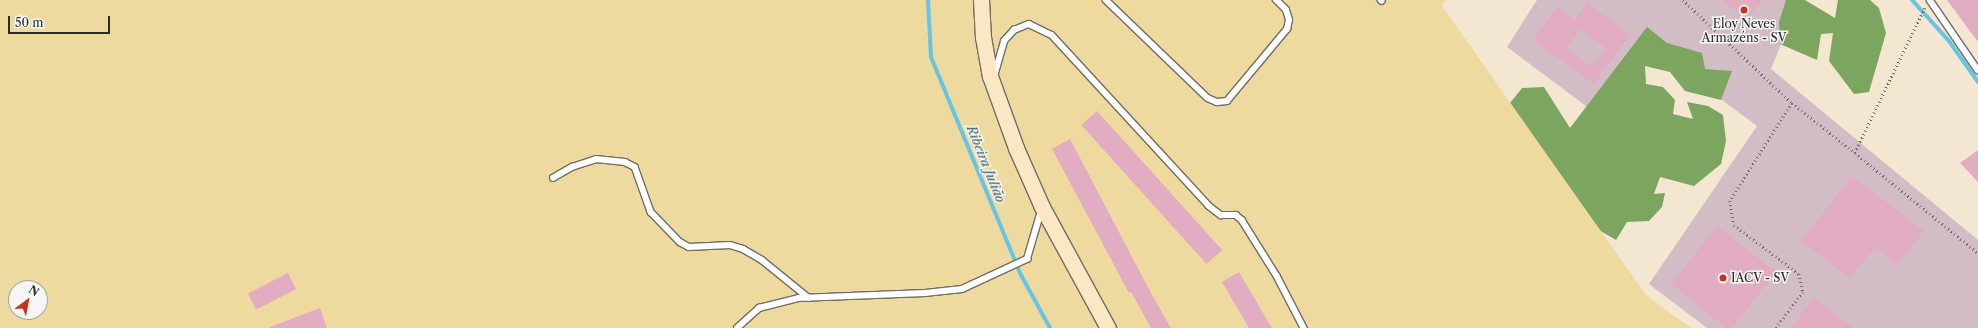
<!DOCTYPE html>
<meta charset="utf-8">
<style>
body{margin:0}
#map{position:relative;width:1978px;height:328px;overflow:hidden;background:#f3e7d2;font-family:"Libre Caslon Text",serif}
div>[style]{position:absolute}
.industrial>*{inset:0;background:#d2bdc6}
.forest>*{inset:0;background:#7ca65f}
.sand>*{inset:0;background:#eeda9e}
.stream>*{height:4px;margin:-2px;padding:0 2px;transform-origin:2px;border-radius:2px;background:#67c4e5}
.building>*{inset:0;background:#e2acc3;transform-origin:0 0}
.path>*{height:2.5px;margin-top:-1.25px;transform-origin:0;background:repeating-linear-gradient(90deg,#716d65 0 1px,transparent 0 4px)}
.roads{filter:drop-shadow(1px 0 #716d65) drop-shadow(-1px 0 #716d65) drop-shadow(0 1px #716d65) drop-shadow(0 -1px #716d65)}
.lane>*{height:5.5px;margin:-2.75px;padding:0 2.75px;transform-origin:2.75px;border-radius:2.75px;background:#fff}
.secondary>*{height:15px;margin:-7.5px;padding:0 7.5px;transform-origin:7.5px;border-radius:7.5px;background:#fae7c3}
.dots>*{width:11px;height:11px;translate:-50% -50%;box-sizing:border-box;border:2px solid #f6f6f2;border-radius:50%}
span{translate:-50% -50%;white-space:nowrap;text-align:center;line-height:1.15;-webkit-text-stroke:3px #f6f6f2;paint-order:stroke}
.poi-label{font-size:12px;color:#2b2b2b}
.left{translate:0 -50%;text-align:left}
.water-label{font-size:13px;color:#3d5963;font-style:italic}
.north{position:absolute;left:8px;top:280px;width:40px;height:40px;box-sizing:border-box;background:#f6f6f2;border:1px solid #a5a5a2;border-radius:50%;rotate:32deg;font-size:11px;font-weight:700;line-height:16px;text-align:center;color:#2b2b2b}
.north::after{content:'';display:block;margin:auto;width:14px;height:18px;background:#c8321e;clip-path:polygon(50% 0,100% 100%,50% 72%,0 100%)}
.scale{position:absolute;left:8px;top:16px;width:102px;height:18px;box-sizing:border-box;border:2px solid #2b2b2b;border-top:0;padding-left:5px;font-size:12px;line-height:14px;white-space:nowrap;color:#2b2b2b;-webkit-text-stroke:3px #f6f6f2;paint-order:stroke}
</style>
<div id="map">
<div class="industrial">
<i style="clip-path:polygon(1537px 0,1799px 0,1771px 69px,1978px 240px,1978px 328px,1707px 328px,1649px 284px,1757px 126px,1645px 43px,1594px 112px,1507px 47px)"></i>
</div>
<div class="forest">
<i style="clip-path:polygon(1786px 0,1805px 0,1835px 18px,1838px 0,1870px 0,1879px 8px,1886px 33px,1869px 92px,1854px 94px,1829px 61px,1833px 33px,1821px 34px,1817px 60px,1780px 44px,1779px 22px)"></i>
<i style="clip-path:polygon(1647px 27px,1667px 43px,1702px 53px,1705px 69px,1732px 71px,1721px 100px,1685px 91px,1670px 72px,1645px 66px,1646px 84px,1663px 87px,1675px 100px,1673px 114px,1693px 119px,1687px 102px,1708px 106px,1723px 115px,1726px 141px,1721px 164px,1694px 186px,1660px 177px,1654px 194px,1665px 193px,1662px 207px,1649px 221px,1627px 222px,1616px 240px,1594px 227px,1494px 123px,1522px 88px,1544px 87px,1570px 128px)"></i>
</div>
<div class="sand">
<i style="clip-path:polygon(evenodd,0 0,1446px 0,1442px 6px,1646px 295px,1691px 328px,0 328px,0 0,16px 288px,40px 288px,40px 312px,16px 312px,16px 288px)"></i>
</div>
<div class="stream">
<i style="left:928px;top:0;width:57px;rotate:87deg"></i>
<i style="left:931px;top:57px;width:236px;rotate:67.6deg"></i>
<i style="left:1021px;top:275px;width:60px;rotate:61.3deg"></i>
<i style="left:1912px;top:0;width:55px;rotate:47.9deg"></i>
<i style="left:1949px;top:41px;width:50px;rotate:54.7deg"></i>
</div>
<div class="building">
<i style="clip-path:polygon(1722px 0,1762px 0,1747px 19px)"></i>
<i style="clip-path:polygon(1947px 0,1978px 0,1978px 42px)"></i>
<i style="clip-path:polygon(evenodd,1587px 3px,1630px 34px,1594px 84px,1533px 40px,1557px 7px,1575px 20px,1587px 3px,1580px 29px,1606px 48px,1592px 67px,1566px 48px,1580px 29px)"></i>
<i style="left:1097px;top:111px;width:187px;height:21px;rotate:48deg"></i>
<i style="clip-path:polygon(1070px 139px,1152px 295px,1171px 328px,1151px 328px,1131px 292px,1129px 293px,1052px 149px)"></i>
<i style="clip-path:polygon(1978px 150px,1978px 182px,1960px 163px)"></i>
<i style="clip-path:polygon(1852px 176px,1924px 231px,1897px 265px,1875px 247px,1850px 278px,1801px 241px)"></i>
<i style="clip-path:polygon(1717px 226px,1776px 272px,1732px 328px,1726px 328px,1671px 284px)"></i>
<i style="clip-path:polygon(1239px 272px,1272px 328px,1249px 328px,1222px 282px)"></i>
<i style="left:288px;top:273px;width:18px;height:45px;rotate:63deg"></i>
<i style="clip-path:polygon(1813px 298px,1854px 328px,1791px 328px)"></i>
<i style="clip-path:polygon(320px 308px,327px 328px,270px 328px,270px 327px)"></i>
</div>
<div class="path">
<i style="left:1683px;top:0;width:150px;rotate:43.4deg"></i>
<i style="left:1792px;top:103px;width:116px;rotate:122.3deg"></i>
<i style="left:1730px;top:201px;width:24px;rotate:81deg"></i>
<i style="left:1734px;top:225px;width:81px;rotate:37deg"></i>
<i style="left:1799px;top:274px;width:18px;rotate:77deg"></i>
<i style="left:1803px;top:292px;width:45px;rotate:126.9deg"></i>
<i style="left:1925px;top:8px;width:161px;rotate:115.8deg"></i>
<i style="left:1855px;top:153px;width:159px;rotate:39.1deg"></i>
<i style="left:1792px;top:103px;width:80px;rotate:38.4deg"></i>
</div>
<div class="roads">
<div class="lane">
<i style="left:1106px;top:0;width:141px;rotate:43.9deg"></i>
<i style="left:1208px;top:98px;width:10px;rotate:24deg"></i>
<i style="left:1217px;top:102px;width:10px;rotate:-6deg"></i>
<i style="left:1227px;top:101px;width:94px;rotate:-50.2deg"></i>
<i style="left:1287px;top:29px;width:9px;rotate:-77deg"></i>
<i style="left:1289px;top:20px;width:10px;rotate:-107deg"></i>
<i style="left:1286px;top:10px;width:14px;rotate:-135deg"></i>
<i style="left:1381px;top:0;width:1px;rotate:45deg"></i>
<i style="left:1930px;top:0;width:85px;rotate:55.6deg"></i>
<i style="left:995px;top:73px;width:33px;rotate:-74deg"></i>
<i style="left:1004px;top:41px;width:15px;rotate:-48deg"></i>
<i style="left:1014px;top:30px;width:16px;rotate:-22deg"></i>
<i style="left:1029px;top:24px;width:25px;rotate:26deg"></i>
<i style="left:1052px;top:35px;width:232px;rotate:47.4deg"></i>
<i style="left:1209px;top:206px;width:15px;rotate:37deg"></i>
<i style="left:1221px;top:215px;width:15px"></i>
<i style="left:1236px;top:215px;width:8px;rotate:40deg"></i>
<i style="left:1242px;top:220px;width:66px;rotate:58deg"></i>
<i style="left:1277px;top:276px;width:59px;rotate:62.6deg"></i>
<i style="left:553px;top:178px;width:22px;rotate:-30deg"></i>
<i style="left:572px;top:167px;width:25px;rotate:-18deg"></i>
<i style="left:596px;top:159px;width:29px;rotate:6deg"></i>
<i style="left:625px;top:162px;width:11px;rotate:27deg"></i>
<i style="left:635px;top:167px;width:48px;rotate:70.4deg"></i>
<i style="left:651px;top:212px;width:42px;rotate:46deg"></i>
<i style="left:680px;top:242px;width:10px;rotate:29deg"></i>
<i style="left:689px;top:247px;width:41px;rotate:-2.8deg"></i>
<i style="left:730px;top:245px;width:14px;rotate:17deg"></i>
<i style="left:743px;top:249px;width:22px;rotate:30deg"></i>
<i style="left:762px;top:260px;width:60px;rotate:39deg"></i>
<i style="left:737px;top:328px;width:30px;rotate:-42deg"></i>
<i style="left:759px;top:308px;width:41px;rotate:-14deg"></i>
<i style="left:799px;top:298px;width:126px;rotate:-2.3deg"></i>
<i style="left:925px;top:293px;width:37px;rotate:-6deg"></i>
<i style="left:962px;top:289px;width:72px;rotate:-24.8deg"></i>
<i style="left:1027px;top:259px;width:50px;rotate:-73.7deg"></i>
</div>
<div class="secondary">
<i style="left:981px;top:0;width:37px;rotate:87deg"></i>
<i style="left:983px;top:37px;width:40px;rotate:80deg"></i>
<i style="left:990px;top:76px;width:77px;rotate:70.1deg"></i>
<i style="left:1016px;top:148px;width:64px;rotate:66.2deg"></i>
<i style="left:1042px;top:207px;width:138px;rotate:61.4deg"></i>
</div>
</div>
<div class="dots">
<i style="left:1744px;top:10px;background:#c8321e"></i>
<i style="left:1723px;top:278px;background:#c8321e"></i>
</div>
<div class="poi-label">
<span style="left:1744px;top:31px">Eloy Neves<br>Armazéns - SV</span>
<span class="left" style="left:1731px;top:278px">IACV - SV</span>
</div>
<div class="water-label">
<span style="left:986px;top:164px;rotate:68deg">Ribeira Julião</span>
</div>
<div class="north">N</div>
<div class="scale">50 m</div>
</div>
